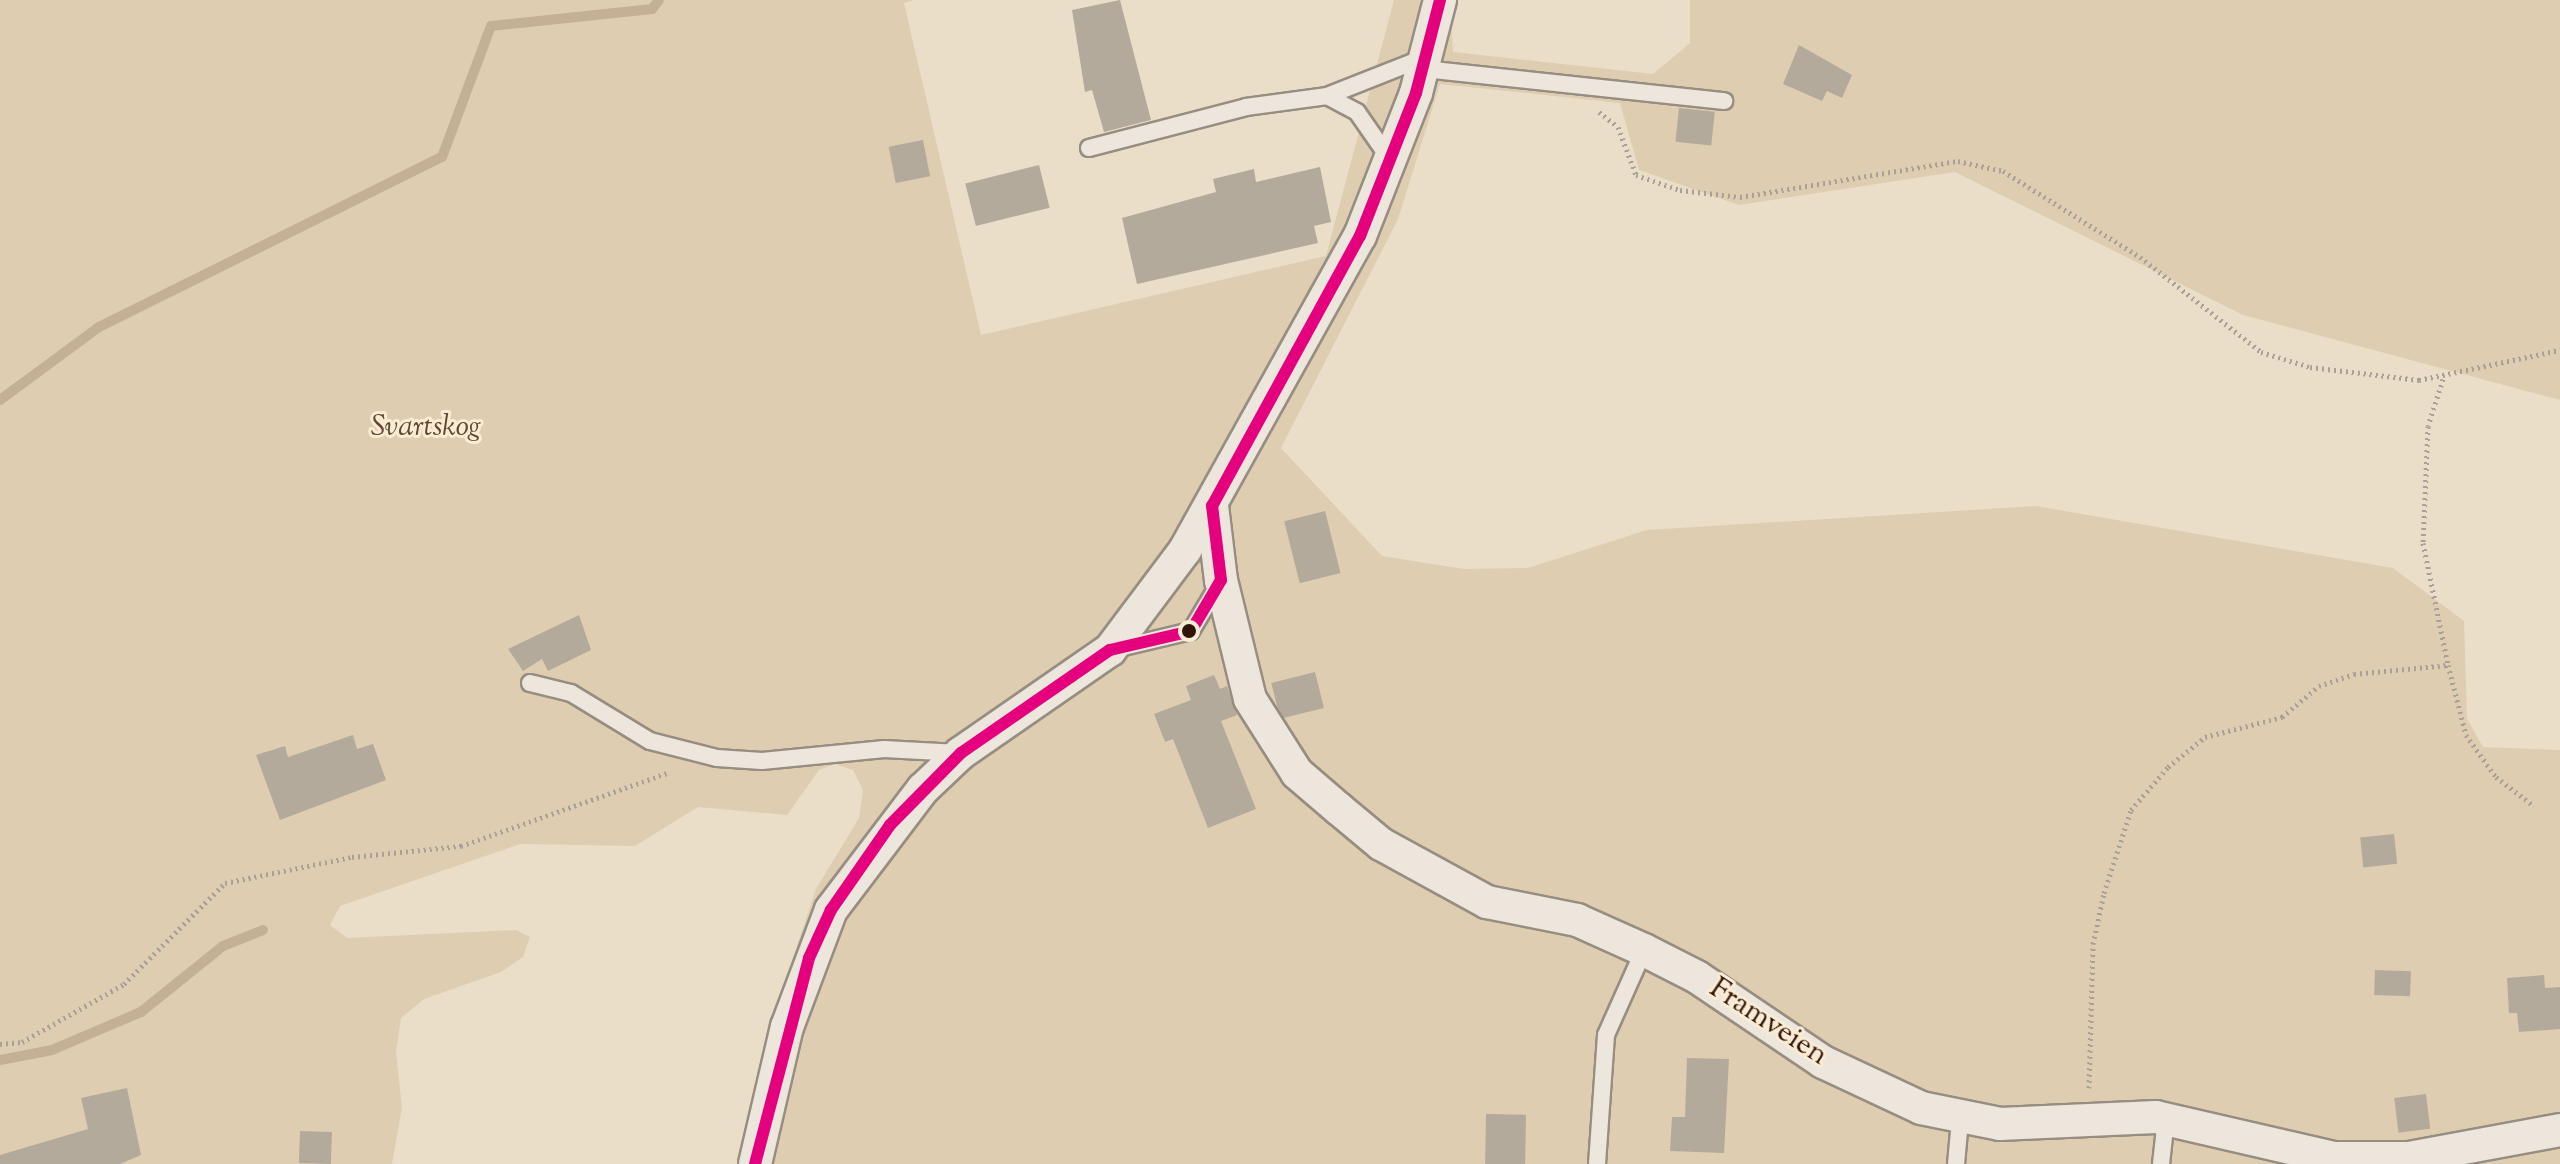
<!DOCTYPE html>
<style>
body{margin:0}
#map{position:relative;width:2560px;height:1164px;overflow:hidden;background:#eadec9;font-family:"Sorts Mill Goudy",serif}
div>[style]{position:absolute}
.green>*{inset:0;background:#decdb1}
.stream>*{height:10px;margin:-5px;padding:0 5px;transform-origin:5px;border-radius:5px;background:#c4b095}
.building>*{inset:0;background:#b4aa9b;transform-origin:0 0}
.path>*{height:5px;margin-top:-2.5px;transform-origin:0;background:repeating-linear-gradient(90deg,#a9a198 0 2px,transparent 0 6px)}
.roads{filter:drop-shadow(2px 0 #978d80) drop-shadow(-2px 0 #978d80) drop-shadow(0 2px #978d80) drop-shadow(0 -2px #978d80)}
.lane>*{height:16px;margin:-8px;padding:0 8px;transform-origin:8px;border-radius:8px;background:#ede6dd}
.street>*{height:32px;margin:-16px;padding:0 16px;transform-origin:16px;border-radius:16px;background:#ede6dd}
.bus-1>*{height:12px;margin:-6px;padding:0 6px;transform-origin:6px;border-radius:6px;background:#e5007d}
.dots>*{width:22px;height:22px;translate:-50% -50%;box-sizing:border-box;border:4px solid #faecd3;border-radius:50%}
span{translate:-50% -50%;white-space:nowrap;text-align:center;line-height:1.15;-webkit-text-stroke:6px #faecd3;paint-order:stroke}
.park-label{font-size:30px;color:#624735;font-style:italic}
.street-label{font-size:30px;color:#311408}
</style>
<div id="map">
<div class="green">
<i style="clip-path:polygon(0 0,914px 0,904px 3px,981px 335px,1326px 256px,1394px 0,1450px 0,1453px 52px,1653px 74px,1690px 43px,1690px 0,2560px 0,2560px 400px,2243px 315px,1955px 172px,1739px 205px,1639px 170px,1620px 103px,1440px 84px,1398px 219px,1281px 448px,1382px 556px,1464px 569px,1528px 568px,1647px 530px,2036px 506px,2393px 568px,2464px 621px,2467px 719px,2483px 747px,2560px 750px,2560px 1164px,738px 1164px,773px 1018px,816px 889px,859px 818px,863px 790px,853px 770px,835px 764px,819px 770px,787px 815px,698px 807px,635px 846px,520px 844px,340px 906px,330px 925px,347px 938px,516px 930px,530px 937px,523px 957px,501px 972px,424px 999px,401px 1018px,396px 1052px,402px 1108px,392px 1164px,0 1164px)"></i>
</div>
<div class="stream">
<i style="left:0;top:400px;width:123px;rotate:-36.4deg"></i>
<i style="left:99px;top:327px;width:383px;rotate:-26.4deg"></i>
<i style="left:442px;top:157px;width:140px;rotate:-69.5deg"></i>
<i style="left:491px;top:26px;width:162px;rotate:-6deg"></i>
<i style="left:652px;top:9px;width:11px;rotate:-52deg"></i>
<i style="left:0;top:1060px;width:53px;rotate:-10.9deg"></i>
<i style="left:52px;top:1050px;width:97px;rotate:-23.1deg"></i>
<i style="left:141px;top:1012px;width:105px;rotate:-38.8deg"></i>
<i style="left:223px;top:946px;width:43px;rotate:-21.8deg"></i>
</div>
<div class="building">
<i style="clip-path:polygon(1120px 0,1151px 120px,1104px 132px,1092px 90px,1085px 92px,1072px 10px)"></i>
<i style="clip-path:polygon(1799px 45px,1852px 75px,1842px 98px,1827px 91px,1822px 101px,1783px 84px)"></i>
<i style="left:1679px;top:108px;width:36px;height:34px;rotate:6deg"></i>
<i style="left:923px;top:140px;width:37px;height:35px;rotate:79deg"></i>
<i style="left:1039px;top:165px;width:44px;height:76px;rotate:76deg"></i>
<i style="clip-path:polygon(1320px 167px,1331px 222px,1314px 226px,1318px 243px,1137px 284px,1122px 218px,1216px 192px,1213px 179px,1254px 169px,1256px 182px)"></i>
<i style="left:1325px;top:511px;width:64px;height:42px;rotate:76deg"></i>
<i style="clip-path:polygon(579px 615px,591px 650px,548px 671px,542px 659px,523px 671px,508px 649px)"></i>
<i style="left:1315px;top:672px;width:37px;height:45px;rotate:76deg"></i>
<i style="clip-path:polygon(1214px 675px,1220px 689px,1227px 686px,1237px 715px,1221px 721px,1256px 809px,1208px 828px,1173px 739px,1165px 742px,1154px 714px,1191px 700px,1186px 686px)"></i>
<i style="clip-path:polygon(353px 735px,357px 749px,373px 744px,386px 780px,280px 820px,256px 755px,285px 746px,288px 757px)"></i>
<i style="left:2394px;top:834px;width:30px;height:34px;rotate:84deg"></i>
<i style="left:2375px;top:970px;width:36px;height:25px;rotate:2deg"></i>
<i style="clip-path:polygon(2544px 975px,2545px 988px,2560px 987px,2560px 1029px,2519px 1032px,2517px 1013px,2509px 1013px,2507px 978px)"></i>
<i style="clip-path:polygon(1687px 1058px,1729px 1059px,1724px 1153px,1670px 1151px,1672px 1117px,1685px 1117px)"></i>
<i style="clip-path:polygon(127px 1088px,141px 1155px,120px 1164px,0 1164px,0 1155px,88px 1129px,81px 1098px)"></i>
<i style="left:2426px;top:1094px;width:35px;height:32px;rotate:83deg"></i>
<i style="left:1486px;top:1114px;width:40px;height:50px;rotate:1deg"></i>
<i style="left:300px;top:1131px;width:32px;height:32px;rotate:2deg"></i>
</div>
<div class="path">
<i style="left:1599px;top:112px;width:24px;rotate:38deg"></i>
<i style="left:1618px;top:127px;width:51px;rotate:69.4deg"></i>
<i style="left:1636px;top:175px;width:46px;rotate:18.8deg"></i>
<i style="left:1680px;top:190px;width:60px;rotate:6.7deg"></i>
<i style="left:1740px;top:197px;width:221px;rotate:-9.4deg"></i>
<i style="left:1958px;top:161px;width:46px;rotate:12.5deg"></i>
<i style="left:2003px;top:171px;width:162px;rotate:32.1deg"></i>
<i style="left:2140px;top:257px;width:154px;rotate:38.1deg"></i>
<i style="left:2261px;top:352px;width:51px;rotate:17deg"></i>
<i style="left:2310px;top:367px;width:110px;rotate:6.8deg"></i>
<i style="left:2419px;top:380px;width:144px;rotate:-12deg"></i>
<i style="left:2443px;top:379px;width:49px;rotate:107.7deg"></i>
<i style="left:2428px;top:426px;width:117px;rotate:92.4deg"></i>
<i style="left:2423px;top:543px;width:125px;rotate:78.4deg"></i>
<i style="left:2448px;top:665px;width:72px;rotate:75.6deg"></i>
<i style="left:2466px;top:735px;width:52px;rotate:54.5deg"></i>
<i style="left:2496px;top:777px;width:48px;rotate:37.3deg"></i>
<i style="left:0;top:1044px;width:22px;rotate:-5deg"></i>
<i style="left:22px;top:1042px;width:117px;rotate:-29.6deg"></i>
<i style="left:124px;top:984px;width:143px;rotate:-45deg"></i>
<i style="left:225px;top:883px;width:130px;rotate:-11.6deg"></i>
<i style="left:352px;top:857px;width:110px;rotate:-5.8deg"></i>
<i style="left:461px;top:846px;width:222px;rotate:-19.5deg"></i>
<i style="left:2089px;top:1088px;width:144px;rotate:-88.4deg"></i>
<i style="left:2093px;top:944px;width:52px;rotate:-77.8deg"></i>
<i style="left:2104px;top:893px;width:87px;rotate:-72deg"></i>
<i style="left:2131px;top:810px;width:57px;rotate:-49.3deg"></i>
<i style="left:2168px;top:767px;width:48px;rotate:-39deg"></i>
<i style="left:2205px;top:737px;width:80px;rotate:-14.6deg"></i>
<i style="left:2282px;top:717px;width:48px;rotate:-40deg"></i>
<i style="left:2319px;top:686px;width:37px;rotate:-19deg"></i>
<i style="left:2354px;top:674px;width:94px;rotate:-5.5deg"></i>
</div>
<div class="roads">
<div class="lane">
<i style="left:1424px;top:69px;width:302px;rotate:6.1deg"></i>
<i style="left:1327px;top:96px;width:34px;rotate:28deg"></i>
<i style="left:1357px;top:112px;width:56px;rotate:55.2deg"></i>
<i style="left:1089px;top:148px;width:162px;rotate:-14.6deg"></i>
<i style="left:1246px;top:107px;width:82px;rotate:-7.7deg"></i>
<i style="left:1327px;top:96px;width:103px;rotate:-21.6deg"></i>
<i style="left:1115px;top:649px;width:78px;rotate:-13.3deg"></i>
<i style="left:1191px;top:631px;width:55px;rotate:-59.2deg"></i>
<i style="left:530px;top:683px;width:42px;rotate:13.7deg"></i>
<i style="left:571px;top:693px;width:92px;rotate:31.3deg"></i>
<i style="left:650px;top:741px;width:69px;rotate:14.2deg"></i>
<i style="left:717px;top:758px;width:45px;rotate:3.8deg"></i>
<i style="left:762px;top:761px;width:123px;rotate:-5.6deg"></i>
<i style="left:884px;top:749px;width:75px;rotate:3.1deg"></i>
<i style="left:1597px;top:1164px;width:129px;rotate:-86deg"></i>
<i style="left:1606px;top:1035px;width:93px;rotate:-65.9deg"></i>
<i style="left:1956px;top:1164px;width:44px;rotate:-84.8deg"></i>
<i style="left:2161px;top:1164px;width:45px;rotate:-83.7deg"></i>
</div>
<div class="street">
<i style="left:1212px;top:506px;width:75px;rotate:83.1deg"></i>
<i style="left:1221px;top:580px;width:122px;rotate:76.3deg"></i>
<i style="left:1250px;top:699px;width:88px;rotate:57.6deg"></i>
<i style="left:1297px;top:773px;width:55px;rotate:40.6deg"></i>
<i style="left:1339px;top:809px;width:55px;rotate:39.8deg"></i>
<i style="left:1381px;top:844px;width:121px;rotate:28.7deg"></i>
<i style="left:1487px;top:902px;width:92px;rotate:11.3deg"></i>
<i style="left:1577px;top:920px;width:73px;rotate:24.1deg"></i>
<i style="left:1644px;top:950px;width:59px;rotate:27deg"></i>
<i style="left:1697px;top:977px;width:152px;rotate:34deg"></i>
<i style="left:1823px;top:1062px;width:108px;rotate:25.1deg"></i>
<i style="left:1921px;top:1108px;width:81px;rotate:11.4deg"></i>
<i style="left:2000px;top:1124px;width:156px;rotate:-2.6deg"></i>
<i style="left:2156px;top:1117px;width:183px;rotate:13deg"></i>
<i style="left:2334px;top:1158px;width:75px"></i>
<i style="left:2409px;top:1158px;width:154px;rotate:-10.5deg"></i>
<i style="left:755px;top:1164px;width:141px;rotate:-76.9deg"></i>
<i style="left:787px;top:1027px;width:125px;rotate:-69.4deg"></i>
<i style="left:831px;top:910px;width:152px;rotate:-52.8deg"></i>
<i style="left:923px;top:789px;width:52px;rotate:-43.5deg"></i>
<i style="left:961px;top:753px;width:181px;rotate:-34.7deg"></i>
<i style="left:1110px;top:650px;width:125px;rotate:-53.1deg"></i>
<i style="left:1185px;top:550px;width:359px;rotate:-60.9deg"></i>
<i style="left:1360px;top:236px;width:154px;rotate:-68.6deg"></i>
<i style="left:1416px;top:93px;width:96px;rotate:-75.5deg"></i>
</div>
</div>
<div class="bus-1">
<i style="left:755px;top:1164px;width:213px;rotate:-75.3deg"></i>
<i style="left:809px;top:958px;width:53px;rotate:-65.4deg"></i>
<i style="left:831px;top:910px;width:103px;rotate:-55.2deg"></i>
<i style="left:890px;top:825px;width:101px;rotate:-45.4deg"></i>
<i style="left:961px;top:753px;width:181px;rotate:-34.7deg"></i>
<i style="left:1110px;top:650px;width:83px;rotate:-13.2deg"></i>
<i style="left:1191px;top:631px;width:59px;rotate:-59.5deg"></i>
<i style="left:1221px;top:580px;width:75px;rotate:-96.9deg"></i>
<i style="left:1212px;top:506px;width:308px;rotate:-61.3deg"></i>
<i style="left:1360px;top:236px;width:154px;rotate:-68.6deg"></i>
<i style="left:1416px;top:93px;width:96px;rotate:-75.5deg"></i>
</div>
<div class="dots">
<i style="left:1189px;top:631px;background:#311408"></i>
</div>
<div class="park-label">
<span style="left:426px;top:428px">Svartskog</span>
</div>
<div class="street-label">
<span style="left:1768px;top:1023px;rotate:33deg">Framveien</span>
</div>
</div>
